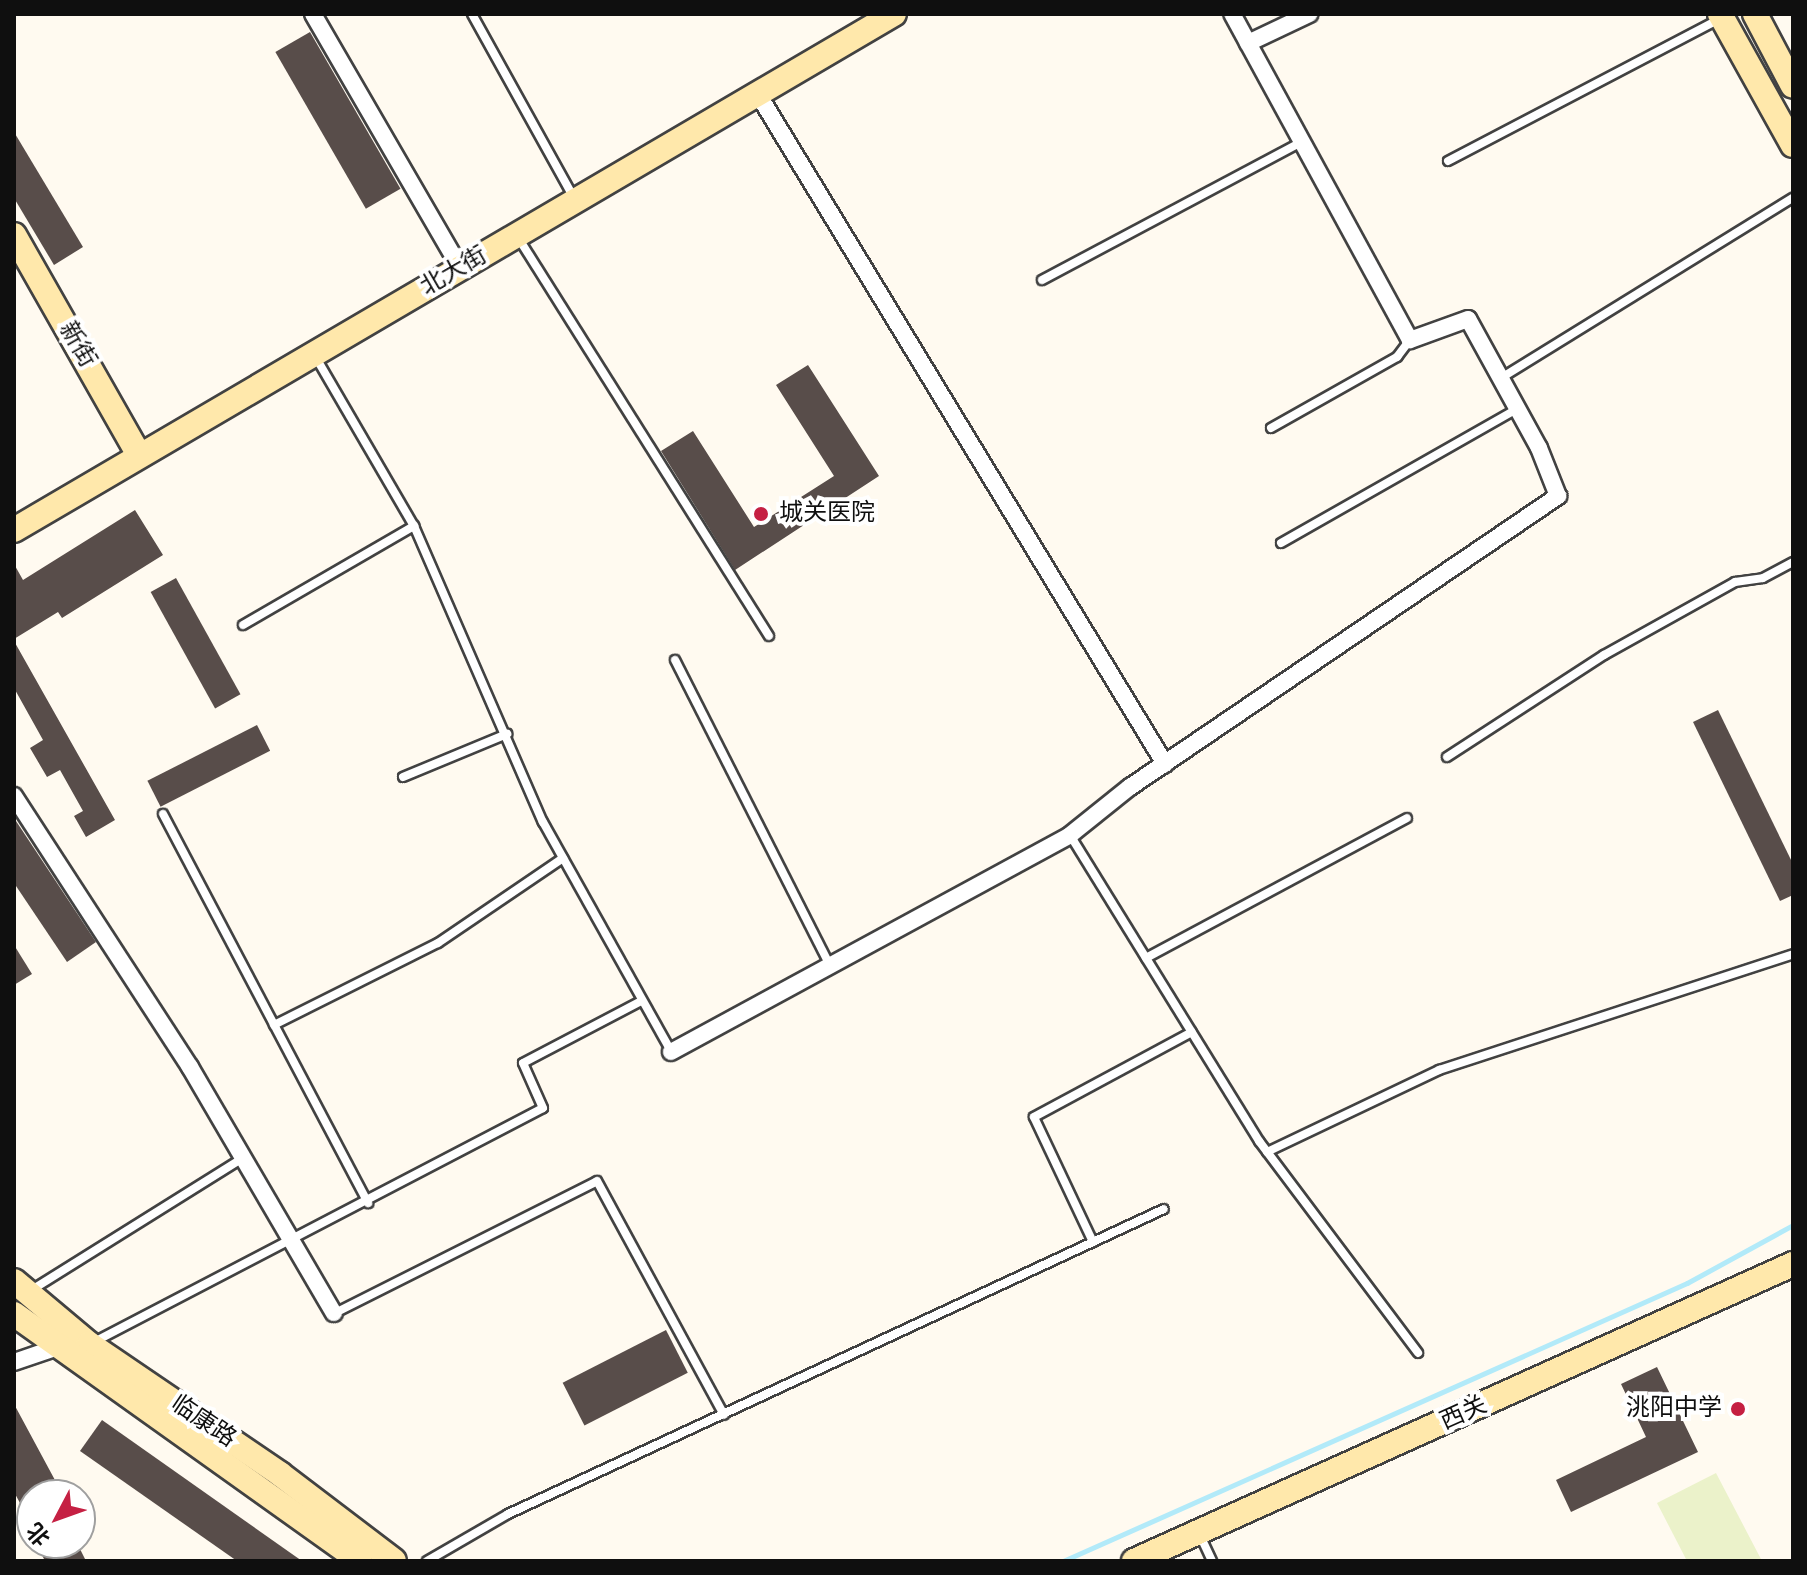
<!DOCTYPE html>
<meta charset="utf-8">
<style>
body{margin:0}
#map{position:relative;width:1807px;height:1575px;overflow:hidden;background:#fffaf0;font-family:Spectral,"Noto Sans SC",serif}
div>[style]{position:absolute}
.pitch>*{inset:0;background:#ebf2ca}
.stream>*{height:5px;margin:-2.5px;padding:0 2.5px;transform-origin:2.5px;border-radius:2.5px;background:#b2eaf9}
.building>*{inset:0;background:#584d4a;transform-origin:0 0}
.roads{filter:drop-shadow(2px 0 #424242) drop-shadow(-2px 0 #424242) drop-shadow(0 2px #424242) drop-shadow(0 -2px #424242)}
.lane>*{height:8px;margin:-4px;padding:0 4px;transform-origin:4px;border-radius:4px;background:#fff}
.street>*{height:16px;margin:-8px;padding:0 8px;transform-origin:8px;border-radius:8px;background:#fff}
.secondary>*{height:24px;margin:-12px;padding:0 12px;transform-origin:12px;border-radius:12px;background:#ffe8ab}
.dots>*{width:22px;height:22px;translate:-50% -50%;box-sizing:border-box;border:4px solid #fff;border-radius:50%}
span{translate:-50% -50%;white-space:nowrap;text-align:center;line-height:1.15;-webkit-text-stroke:8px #fff;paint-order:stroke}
.street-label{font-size:24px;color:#0f0f0f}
.poi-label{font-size:24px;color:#0f0f0f}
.left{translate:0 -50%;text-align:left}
.right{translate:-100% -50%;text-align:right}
.frame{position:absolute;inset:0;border:16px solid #0f0f0f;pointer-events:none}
.north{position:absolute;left:16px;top:1479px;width:80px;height:80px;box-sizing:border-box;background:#fff;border:2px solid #9f9f9f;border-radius:50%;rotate:229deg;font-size:22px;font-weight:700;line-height:32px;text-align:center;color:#0f0f0f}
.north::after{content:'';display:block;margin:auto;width:28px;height:36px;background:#c52043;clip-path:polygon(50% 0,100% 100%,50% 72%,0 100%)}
</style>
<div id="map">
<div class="pitch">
<i style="clip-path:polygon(1716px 1473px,1762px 1561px,1687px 1561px,1657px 1503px)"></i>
</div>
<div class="stream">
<i style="left:1063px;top:1561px;width:683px;rotate:-24.01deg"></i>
<i style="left:1687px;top:1283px;width:121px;rotate:-28.7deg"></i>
</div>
<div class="building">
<i style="left:310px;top:32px;width:181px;height:40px;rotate:60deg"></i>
<i style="clip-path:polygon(14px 132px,83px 247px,54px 265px,14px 198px)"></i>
<i style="clip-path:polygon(808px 365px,879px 476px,735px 570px,661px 451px,693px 431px,754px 527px,834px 476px,776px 385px)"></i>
<i style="clip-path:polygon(135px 510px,163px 555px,62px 618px,58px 612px,14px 639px,14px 564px,23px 580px)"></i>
<i style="left:176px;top:578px;width:133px;height:29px;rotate:61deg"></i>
<i style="clip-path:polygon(14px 641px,115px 820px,86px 837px,74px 816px,83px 811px,60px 770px,47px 777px,30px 748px,43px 740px,14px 688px)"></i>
<i style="clip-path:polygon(1718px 710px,1793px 864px,1793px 895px,1780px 901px,1693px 722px)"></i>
<i style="left:257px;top:725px;width:29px;height:123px;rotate:63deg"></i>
<i style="clip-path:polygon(14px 818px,96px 942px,67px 962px,14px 883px)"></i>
<i style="clip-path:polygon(14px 945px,32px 974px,14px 985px)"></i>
<i style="left:666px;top:1330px;width:48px;height:116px;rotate:63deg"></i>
<i style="clip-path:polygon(1657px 1367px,1698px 1452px,1571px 1512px,1556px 1480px,1646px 1437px,1621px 1384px)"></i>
<i style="clip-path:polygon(14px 1404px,63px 1495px,32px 1495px,32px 1525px,14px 1492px)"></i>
<i style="clip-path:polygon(102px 1420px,302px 1561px,237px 1561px,80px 1451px)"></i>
<i style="clip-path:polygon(36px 1543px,77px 1543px,86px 1561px,45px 1561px)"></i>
</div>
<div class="roads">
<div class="lane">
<i style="left:472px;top:14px;width:213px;rotate:61deg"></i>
<i style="left:1448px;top:161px;width:308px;rotate:-27.6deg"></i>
<i style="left:519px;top:239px;width:469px;rotate:57.8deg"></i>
<i style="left:1042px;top:280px;width:293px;rotate:-28deg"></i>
<i style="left:315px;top:356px;width:197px;rotate:59.8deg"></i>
<i style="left:414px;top:526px;width:323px;rotate:66.5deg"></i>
<i style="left:543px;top:822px;width:262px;rotate:60.8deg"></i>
<i style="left:1501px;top:378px;width:343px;rotate:-31.7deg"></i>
<i style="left:1271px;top:428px;width:145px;rotate:-29.4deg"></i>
<i style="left:1397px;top:357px;width:21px;rotate:-53deg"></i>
<i style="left:1281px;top:543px;width:271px;rotate:-29.6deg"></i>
<i style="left:243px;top:625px;width:198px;rotate:-30.1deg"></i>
<i style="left:675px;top:660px;width:343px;rotate:63.1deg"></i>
<i style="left:1447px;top:757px;width:187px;rotate:-33deg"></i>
<i style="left:1604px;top:655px;width:150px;rotate:-29.1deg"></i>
<i style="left:1735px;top:582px;width:28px;rotate:-8deg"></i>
<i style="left:1763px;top:578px;width:34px;rotate:-28deg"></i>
<i style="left:403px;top:777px;width:113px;rotate:-22.5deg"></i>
<i style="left:163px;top:814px;width:440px;rotate:62.2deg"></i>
<i style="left:1070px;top:835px;width:360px;rotate:58.3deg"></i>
<i style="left:1259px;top:1141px;width:265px;rotate:53.1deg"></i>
<i style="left:1146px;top:958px;width:296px;rotate:-28.2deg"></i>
<i style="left:274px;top:1025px;width:183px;rotate:-26.6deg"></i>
<i style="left:438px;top:943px;width:151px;rotate:-34.2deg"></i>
<i style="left:1267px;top:1152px;width:191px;rotate:-25.5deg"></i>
<i style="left:1439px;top:1070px;width:373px;rotate:-18.1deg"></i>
<i style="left:1093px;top:1242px;width:138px;rotate:-115.3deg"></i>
<i style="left:1034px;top:1117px;width:179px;rotate:-28.3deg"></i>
<i style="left:30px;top:1291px;width:251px;rotate:-32deg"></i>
<i style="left:335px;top:1313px;width:293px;rotate:-26.7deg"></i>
<i style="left:597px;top:1181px;width:266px;rotate:61.5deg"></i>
<i style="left:94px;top:1342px;width:506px;rotate:-27.53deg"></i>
<i style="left:543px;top:1108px;width:49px;rotate:-114deg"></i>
<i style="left:523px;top:1063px;width:133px;rotate:-27.7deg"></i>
<i style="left:1199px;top:1533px;width:31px;rotate:65deg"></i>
<i style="left:427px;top:1561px;width:94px;rotate:-30.1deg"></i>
<i style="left:508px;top:1514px;width:723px;rotate:-24.94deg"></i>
</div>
<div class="street">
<i style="left:313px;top:14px;width:293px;rotate:59.9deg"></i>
<i style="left:1248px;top:43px;width:68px;rotate:-25.4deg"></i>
<i style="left:758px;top:94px;width:784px;rotate:58.72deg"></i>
<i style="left:14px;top:796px;width:323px;rotate:57deg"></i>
<i style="left:190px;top:1067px;width:285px;rotate:59.7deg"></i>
<i style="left:671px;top:1052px;width:454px;rotate:-28.5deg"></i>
<i style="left:1070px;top:835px;width:77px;rotate:-38.7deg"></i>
<i style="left:1130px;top:787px;width:518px;rotate:-34.21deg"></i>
<i style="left:1558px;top:496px;width:52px;rotate:-111.6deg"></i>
<i style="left:1539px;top:448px;width:147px;rotate:-118.8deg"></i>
<i style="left:1468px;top:319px;width:62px;rotate:160.1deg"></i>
<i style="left:1410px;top:340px;width:371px;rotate:-118.6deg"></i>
<i style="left:14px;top:1362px;width:46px;rotate:-18.8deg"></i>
</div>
<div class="secondary">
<i style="left:1720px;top:14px;width:150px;rotate:60.9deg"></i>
<i style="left:1755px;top:14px;width:81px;rotate:62.2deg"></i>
<i style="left:14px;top:235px;width:253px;rotate:60.4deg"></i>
<i style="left:14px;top:530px;width:1020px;rotate:-30.39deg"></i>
<i style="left:14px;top:1281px;width:98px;rotate:40deg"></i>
<i style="left:89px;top:1344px;width:231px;rotate:34.2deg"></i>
<i style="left:280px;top:1474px;width:143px;rotate:37.3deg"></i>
<i style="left:14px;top:1314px;width:425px;rotate:35.5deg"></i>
<i style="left:1134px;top:1561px;width:723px;rotate:-24.26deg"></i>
</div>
</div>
<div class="dots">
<i style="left:761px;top:514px;background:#c52043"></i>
<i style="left:1738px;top:1409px;background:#c52043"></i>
</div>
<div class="street-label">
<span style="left:454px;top:272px;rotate:-30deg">北大街</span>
<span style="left:77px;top:345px;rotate:60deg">新街</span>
<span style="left:1464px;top:1414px;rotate:-24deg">西关</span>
<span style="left:203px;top:1422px;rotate:34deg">临康路</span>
</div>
<div class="poi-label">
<span class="left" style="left:779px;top:514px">城关医院</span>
<span class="right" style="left:1722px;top:1409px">洮阳中学</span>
</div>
<div class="frame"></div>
<div class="north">北</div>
</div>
